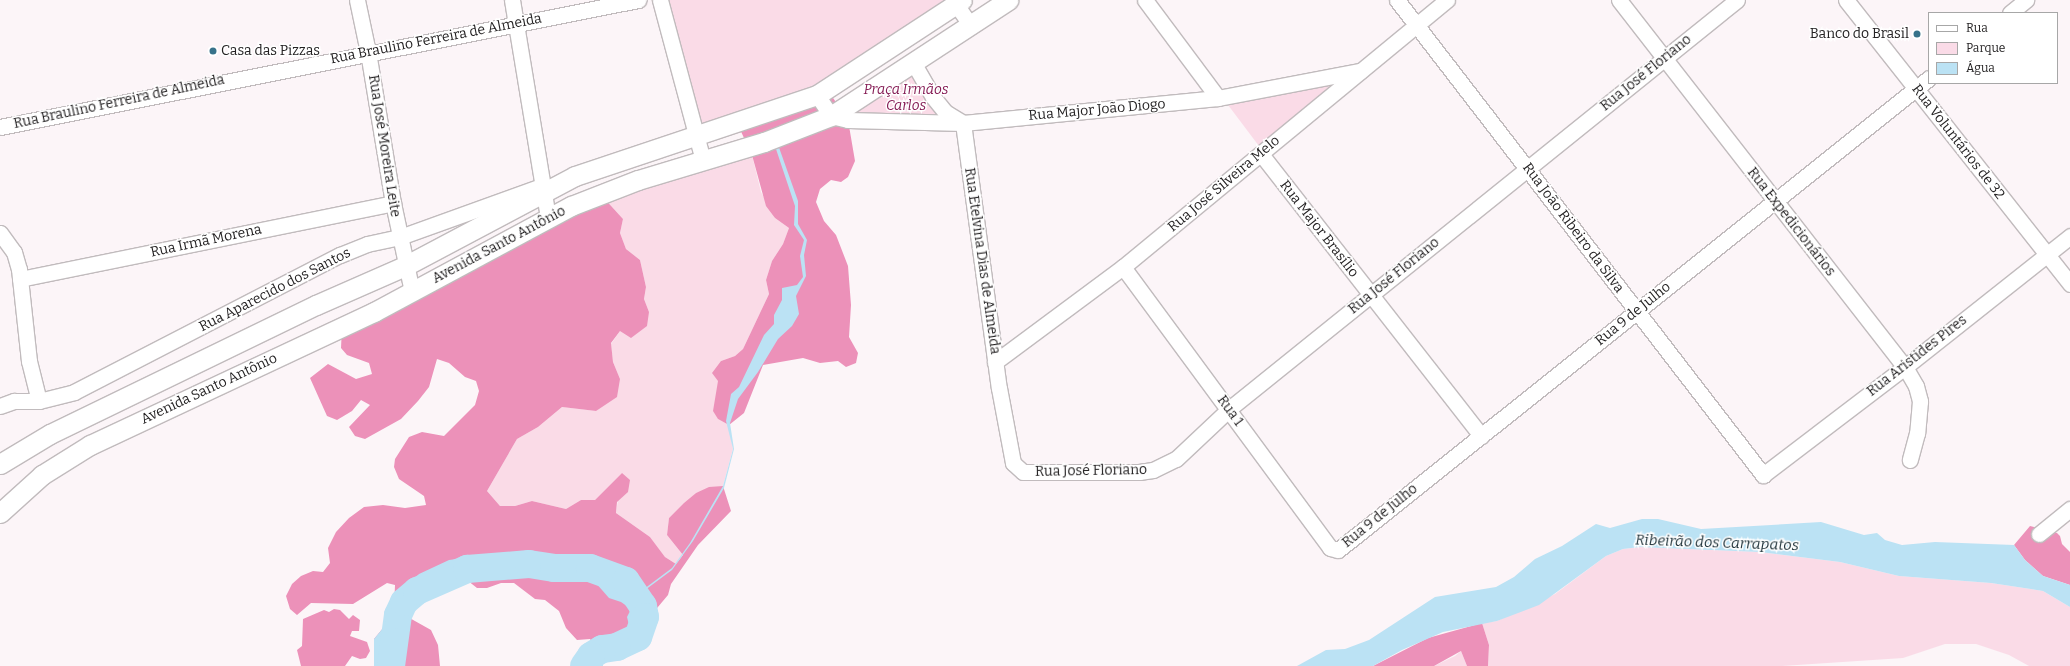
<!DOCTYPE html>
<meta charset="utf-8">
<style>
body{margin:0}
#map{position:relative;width:2070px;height:666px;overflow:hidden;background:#fcf5f8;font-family:Bitter,serif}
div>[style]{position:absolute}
.green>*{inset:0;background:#fadbe7}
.forest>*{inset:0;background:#ec91b9}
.water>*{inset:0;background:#bbe2f4}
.river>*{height:28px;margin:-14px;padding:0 14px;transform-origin:14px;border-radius:14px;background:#bbe2f4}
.roads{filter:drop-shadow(1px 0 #c1bbbd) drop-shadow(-1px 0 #c1bbbd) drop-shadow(0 1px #c1bbbd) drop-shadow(0 -1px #c1bbbd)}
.minor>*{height:15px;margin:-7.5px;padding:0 7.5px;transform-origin:7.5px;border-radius:7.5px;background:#fff}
.tertiary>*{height:19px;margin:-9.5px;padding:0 9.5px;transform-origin:9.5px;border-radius:9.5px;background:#fff}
.dots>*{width:11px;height:11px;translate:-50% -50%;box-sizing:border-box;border:2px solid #fff;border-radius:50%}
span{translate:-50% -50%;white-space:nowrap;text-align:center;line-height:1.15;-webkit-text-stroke:3px #fff;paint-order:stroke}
.poi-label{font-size:14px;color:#242223}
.right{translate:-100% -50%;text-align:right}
.left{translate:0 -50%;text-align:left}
.street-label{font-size:14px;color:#242223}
.park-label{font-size:14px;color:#861d56;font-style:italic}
.water-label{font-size:15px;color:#1b2f37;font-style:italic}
.legend{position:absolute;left:1928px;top:12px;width:130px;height:72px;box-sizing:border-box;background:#fff;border:1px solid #a7a7a7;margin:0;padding:5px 7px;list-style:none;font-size:12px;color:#242223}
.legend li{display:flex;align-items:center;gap:8px;height:20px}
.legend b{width:20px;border:1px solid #a7a7a7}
</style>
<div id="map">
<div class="green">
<i style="clip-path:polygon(660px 0,953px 0,827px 89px,696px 135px)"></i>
<i style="clip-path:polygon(914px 64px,963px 123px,831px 116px)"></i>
<i style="clip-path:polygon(1348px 77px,1262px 150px,1225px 101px)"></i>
<i style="clip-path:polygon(752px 155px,761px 192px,775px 218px,789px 228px,783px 244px,772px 261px,766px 280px,769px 294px,743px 349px,735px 356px,721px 361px,717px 393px,718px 419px,728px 424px,733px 449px,723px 486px,696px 493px,669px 518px,667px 535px,683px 555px,676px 564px,665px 557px,650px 537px,616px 513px,622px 473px,595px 500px,581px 500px,566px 509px,532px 501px,515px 506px,500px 506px,487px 491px,517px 439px,538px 427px,562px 407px,596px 411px,620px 379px,613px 362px,611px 344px,620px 331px,649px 312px,644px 299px,646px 287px,640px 260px,626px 249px,620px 233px,623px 219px,602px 196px)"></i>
<i style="clip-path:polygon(1640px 547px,1760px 552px,1840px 562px,1899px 576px,1991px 583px,2043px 591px,2070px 607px,2070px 666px,2029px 666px,2009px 655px,1976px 644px,1945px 644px,1903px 658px,1782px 666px,1488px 666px,1489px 645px,1482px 623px,1497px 621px,1555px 594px,1606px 556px,1623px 549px)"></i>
<i style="clip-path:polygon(1461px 651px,1467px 666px,1434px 666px,1455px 656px)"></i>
</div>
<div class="forest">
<i style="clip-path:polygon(827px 89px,848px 120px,855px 161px,848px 177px,841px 182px,831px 180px,820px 189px,816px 202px,824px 221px,836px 235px,848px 266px,851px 305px,849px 337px,858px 353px,856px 363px,846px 367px,838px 361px,820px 363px,803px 358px,763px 365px,744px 413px,729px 425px,718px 419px,713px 411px,718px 381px,712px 373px,721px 361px,735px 356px,743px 349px,769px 294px,766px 280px,772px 261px,783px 244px,789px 228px,775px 218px,766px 206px,752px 155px,737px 123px)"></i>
<i style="clip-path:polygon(602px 196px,623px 219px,620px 233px,626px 249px,640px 260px,646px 287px,644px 299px,649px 312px,647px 326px,631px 338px,620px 331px,611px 343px,613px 362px,620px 379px,617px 397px,596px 411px,562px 407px,538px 427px,517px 439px,487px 491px,500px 506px,515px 506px,532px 501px,566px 509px,581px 500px,595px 500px,622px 473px,630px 480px,628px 492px,617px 502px,616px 513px,650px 537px,665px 557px,676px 564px,683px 555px,667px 535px,669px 518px,684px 503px,696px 493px,709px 487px,723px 486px,731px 511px,698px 545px,671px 584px,668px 595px,647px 620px,624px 639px,598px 651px,590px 639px,577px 640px,566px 628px,559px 611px,545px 600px,535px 599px,514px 583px,501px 583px,487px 588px,477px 588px,458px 573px,417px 591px,404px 602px,406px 616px,431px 630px,438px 645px,440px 666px,374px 666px,374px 639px,388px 622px,394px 608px,395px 585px,387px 583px,353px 604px,311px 603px,297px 615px,290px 609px,286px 596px,292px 584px,301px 576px,313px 571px,323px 572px,330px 563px,328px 548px,336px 532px,349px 518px,364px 507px,383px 505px,405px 508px,426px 505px,424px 496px,399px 479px,394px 467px,395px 459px,409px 437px,422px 432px,444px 436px,475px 405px,479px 391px,476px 381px,465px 377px,449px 363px,437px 359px,429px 387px,418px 401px,401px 419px,365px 439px,355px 436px,349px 427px,370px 405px,361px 400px,352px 411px,337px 420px,327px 416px,310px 378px,328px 364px,356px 379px,372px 374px,369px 363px,347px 355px,341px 348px,342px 327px)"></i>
<i style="clip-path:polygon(2030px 526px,2057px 533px,2060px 536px,2062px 544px,2070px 552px,2070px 585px,2043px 576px,2025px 560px,2014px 545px)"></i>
<i style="clip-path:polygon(334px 609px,340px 610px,349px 619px,353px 615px,360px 620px,359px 631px,352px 631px,350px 636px,367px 642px,370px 651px,366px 658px,360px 659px,352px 656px,345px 666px,301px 666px,297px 650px,302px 646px,303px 619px,324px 610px,329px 612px)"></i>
<i style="clip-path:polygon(1482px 623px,1489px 645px,1488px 666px,1467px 666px,1461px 651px,1434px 666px,1373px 666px,1428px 638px)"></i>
</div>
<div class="water">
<i style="clip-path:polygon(776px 139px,798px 201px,798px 224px,807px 240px,804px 255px,806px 276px,796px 296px,799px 314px,792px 326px,778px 339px,758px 372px,738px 399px,730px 423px,734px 449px,724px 488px,693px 541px,672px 570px,637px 596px,650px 625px,647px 639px,639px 644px,615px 649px,603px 663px,603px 666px,577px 666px,588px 654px,624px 639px,630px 629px,627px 617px,631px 609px,621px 602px,609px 598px,595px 582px,554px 568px,529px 564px,467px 569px,417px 591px,404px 602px,409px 630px,403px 666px,374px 666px,374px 639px,388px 622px,395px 597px,419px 574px,449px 560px,503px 553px,541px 559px,594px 558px,626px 581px,636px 595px,672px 568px,690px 543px,723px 486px,733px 449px,726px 421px,731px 394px,739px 387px,764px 335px,774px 324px,774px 315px,782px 300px,782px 288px,797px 285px,803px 277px,800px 256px,804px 240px,794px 225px,795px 206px,773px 140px)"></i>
<i style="clip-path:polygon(1642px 519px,1658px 519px,1701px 529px,1821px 522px,1864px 535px,1877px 533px,1885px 540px,1902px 545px,1935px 542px,2014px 545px,2025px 560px,2043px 576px,2070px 585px,2070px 607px,2043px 591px,1991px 583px,1899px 576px,1840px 562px,1760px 552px,1640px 547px,1623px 549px,1606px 556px,1539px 605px,1497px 621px,1443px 632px,1402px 650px,1373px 666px,1297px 666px,1326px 650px,1345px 649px,1369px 640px,1435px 597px,1496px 587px,1514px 577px,1535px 559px,1562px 546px,1596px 524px,1610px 528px)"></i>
</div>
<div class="river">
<i style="left:391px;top:666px;width:51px;rotate:-82.2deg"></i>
<i style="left:398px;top:615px;width:14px;rotate:-65deg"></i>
<i style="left:404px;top:602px;width:17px;rotate:-40deg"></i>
<i style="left:417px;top:591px;width:55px;rotate:-23.7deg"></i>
<i style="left:467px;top:569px;width:62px;rotate:-4.6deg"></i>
<i style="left:529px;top:564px;width:25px;rotate:9deg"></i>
<i style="left:554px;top:568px;width:36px"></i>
<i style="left:590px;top:568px;width:38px;rotate:20deg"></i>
<i style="left:626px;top:581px;width:30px;rotate:56deg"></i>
<i style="left:643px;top:606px;width:11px;rotate:80deg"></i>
<i style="left:645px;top:617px;width:21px;rotate:109deg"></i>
<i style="left:638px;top:637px;width:23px;rotate:155deg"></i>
<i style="left:617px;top:647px;width:15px;rotate:172deg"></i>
<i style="left:602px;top:649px;width:13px;rotate:148deg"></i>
<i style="left:591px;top:656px;width:12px;rotate:125deg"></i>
</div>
<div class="roads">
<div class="minor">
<i style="left:357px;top:0;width:53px;rotate:78.1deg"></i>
<i style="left:368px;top:52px;width:153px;rotate:80.6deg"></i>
<i style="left:393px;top:203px;width:91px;rotate:77.9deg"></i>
<i style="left:512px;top:0;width:221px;rotate:80.6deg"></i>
<i style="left:660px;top:0;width:166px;rotate:75deg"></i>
<i style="left:953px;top:0;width:32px;rotate:55deg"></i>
<i style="left:1145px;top:0;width:122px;rotate:53.3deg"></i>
<i style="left:1397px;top:0;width:600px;rotate:52.38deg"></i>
<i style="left:1763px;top:475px;width:178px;rotate:-37.3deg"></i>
<i style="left:1905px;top:367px;width:211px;rotate:-38.4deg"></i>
<i style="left:1619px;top:0;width:465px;rotate:52.1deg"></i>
<i style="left:1905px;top:367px;width:22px;rotate:60deg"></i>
<i style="left:1916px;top:386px;width:16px;rotate:75deg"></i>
<i style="left:1920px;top:401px;width:32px;rotate:95deg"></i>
<i style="left:1917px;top:433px;width:28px;rotate:105deg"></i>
<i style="left:1846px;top:0;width:362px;rotate:51.7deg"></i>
<i style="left:2010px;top:13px;width:21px;rotate:-39deg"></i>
<i style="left:914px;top:64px;width:38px;rotate:60deg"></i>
<i style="left:933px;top:97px;width:19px;rotate:51deg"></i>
<i style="left:945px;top:112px;width:21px;rotate:31deg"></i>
<i style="left:963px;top:123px;width:267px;rotate:82.3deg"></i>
<i style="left:999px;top:388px;width:76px;rotate:79.4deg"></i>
<i style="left:1013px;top:463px;width:13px;rotate:42deg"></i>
<i style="left:1023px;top:472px;width:116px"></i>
<i style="left:1139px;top:472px;width:14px;rotate:-8deg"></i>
<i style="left:1153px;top:470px;width:25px;rotate:-26deg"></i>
<i style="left:1176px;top:459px;width:73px;rotate:-43.3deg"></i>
<i style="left:1229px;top:409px;width:652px;rotate:-38.84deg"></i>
<i style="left:817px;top:95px;width:25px;rotate:56deg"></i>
<i style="left:831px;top:116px;width:17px;rotate:13deg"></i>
<i style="left:848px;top:120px;width:115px;rotate:1.5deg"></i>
<i style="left:963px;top:123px;width:256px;rotate:-5.6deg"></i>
<i style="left:1218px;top:98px;width:145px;rotate:-10.8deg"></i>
<i style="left:0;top:127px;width:651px;rotate:-11.26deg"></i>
<i style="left:1261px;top:154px;width:358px;rotate:52deg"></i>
<i style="left:0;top:233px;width:24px;rotate:54deg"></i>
<i style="left:14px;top:252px;width:18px;rotate:74deg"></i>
<i style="left:19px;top:269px;width:93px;rotate:83.8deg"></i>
<i style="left:29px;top:361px;width:41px;rotate:76deg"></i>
<i style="left:1123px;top:267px;width:349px;rotate:53.6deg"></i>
<i style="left:1330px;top:548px;width:8px;rotate:14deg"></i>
<i style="left:1338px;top:550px;width:756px;rotate:-38.61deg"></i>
<i style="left:20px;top:279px;width:381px;rotate:-11.5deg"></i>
<i style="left:995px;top:362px;width:159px;rotate:-36.6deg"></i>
<i style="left:1123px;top:267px;width:420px;rotate:-39.5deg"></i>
<i style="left:0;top:406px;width:15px;rotate:-20deg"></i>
<i style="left:14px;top:401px;width:25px"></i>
<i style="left:39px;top:401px;width:36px;rotate:-14deg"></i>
<i style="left:74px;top:392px;width:299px;rotate:-27.3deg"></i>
<i style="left:340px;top:255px;width:29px;rotate:-22deg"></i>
<i style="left:367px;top:244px;width:34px;rotate:-12deg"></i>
<i style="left:400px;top:237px;width:151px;rotate:-19.8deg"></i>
<i style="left:2039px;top:534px;width:40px;rotate:-39deg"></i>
</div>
<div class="tertiary">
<i style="left:0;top:464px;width:58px;rotate:-31deg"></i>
<i style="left:50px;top:434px;width:296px;rotate:-25.9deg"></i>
<i style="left:316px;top:305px;width:97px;rotate:-23.7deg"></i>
<i style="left:405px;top:266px;width:192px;rotate:-27.9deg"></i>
<i style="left:575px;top:176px;width:255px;rotate:-18.5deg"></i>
<i style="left:817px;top:95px;width:173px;rotate:-33.2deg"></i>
<i style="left:0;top:513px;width:57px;rotate:-42.1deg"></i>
<i style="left:42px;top:475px;width:57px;rotate:-32deg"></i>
<i style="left:90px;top:445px;width:314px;rotate:-25.1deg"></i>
<i style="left:374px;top:312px;width:224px;rotate:-28.3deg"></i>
<i style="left:571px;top:206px;width:72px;rotate:-21.2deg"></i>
<i style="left:638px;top:180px;width:132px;rotate:-16.8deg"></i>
<i style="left:764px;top:142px;width:72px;rotate:-21.2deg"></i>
<i style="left:831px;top:116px;width:212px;rotate:-33.2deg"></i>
</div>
</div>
<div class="dots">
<i style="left:1917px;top:34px;background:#37728a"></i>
<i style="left:213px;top:51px;background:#37728a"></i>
</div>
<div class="poi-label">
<span class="right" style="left:1909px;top:34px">Banco do Brasil</span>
<span class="left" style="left:221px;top:51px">Casa das Pizzas</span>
</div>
<div class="street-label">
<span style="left:436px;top:39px;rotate:-11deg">Rua Braulino Ferreira de Almeida</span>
<span style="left:1646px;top:73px;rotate:-39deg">Rua José Floriano</span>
<span style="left:119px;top:102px;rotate:-12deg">Rua Braulino Ferreira de Almeida</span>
<span style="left:1097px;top:110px;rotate:-5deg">Rua Major João Diogo</span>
<span style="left:1958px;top:142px;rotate:52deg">Rua Voluntários de 32</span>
<span style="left:384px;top:146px;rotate:81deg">Rua José Moreira Leite</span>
<span style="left:1224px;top:184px;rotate:-40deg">Rua José Silveira Melo</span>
<span style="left:1791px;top:222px;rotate:52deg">Rua Expedicionários</span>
<span style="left:1573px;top:228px;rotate:53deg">Rua João Ribeiro da Silva</span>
<span style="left:1319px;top:229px;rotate:52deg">Rua Major Brasílio</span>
<span style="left:206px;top:241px;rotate:-12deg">Rua Irmã Morena</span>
<span style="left:499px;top:245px;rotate:-28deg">Avenida Santo Antônio</span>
<span style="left:982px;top:261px;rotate:82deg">Rua Etelvina Dias de Almeida</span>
<span style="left:1394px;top:276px;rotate:-39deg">Rua José Floriano</span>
<span style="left:275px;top:290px;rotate:-27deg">Rua Aparecido dos Santos</span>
<span style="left:1633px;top:314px;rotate:-39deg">Rua 9 de Julho</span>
<span style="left:1917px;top:356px;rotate:-38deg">Rua Aristides Pires</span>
<span style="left:209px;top:389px;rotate:-25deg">Avenida Santo Antônio</span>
<span style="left:1230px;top:411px;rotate:54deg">Rua 1</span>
<span style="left:1091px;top:471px;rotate:-1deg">Rua José Floriano</span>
<span style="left:1380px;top:516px;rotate:-39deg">Rua 9 de Julho</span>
</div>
<div class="park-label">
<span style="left:906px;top:98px">Praça Irmãos<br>Carlos</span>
</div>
<div class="water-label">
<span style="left:1717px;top:543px;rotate:2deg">Ribeirão dos Carrapatos</span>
</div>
<ul class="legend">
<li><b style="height:5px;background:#fff"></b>Rua</li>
<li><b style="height:11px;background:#fadbe7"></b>Parque</li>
<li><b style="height:11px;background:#bbe2f4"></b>Água</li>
</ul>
</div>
